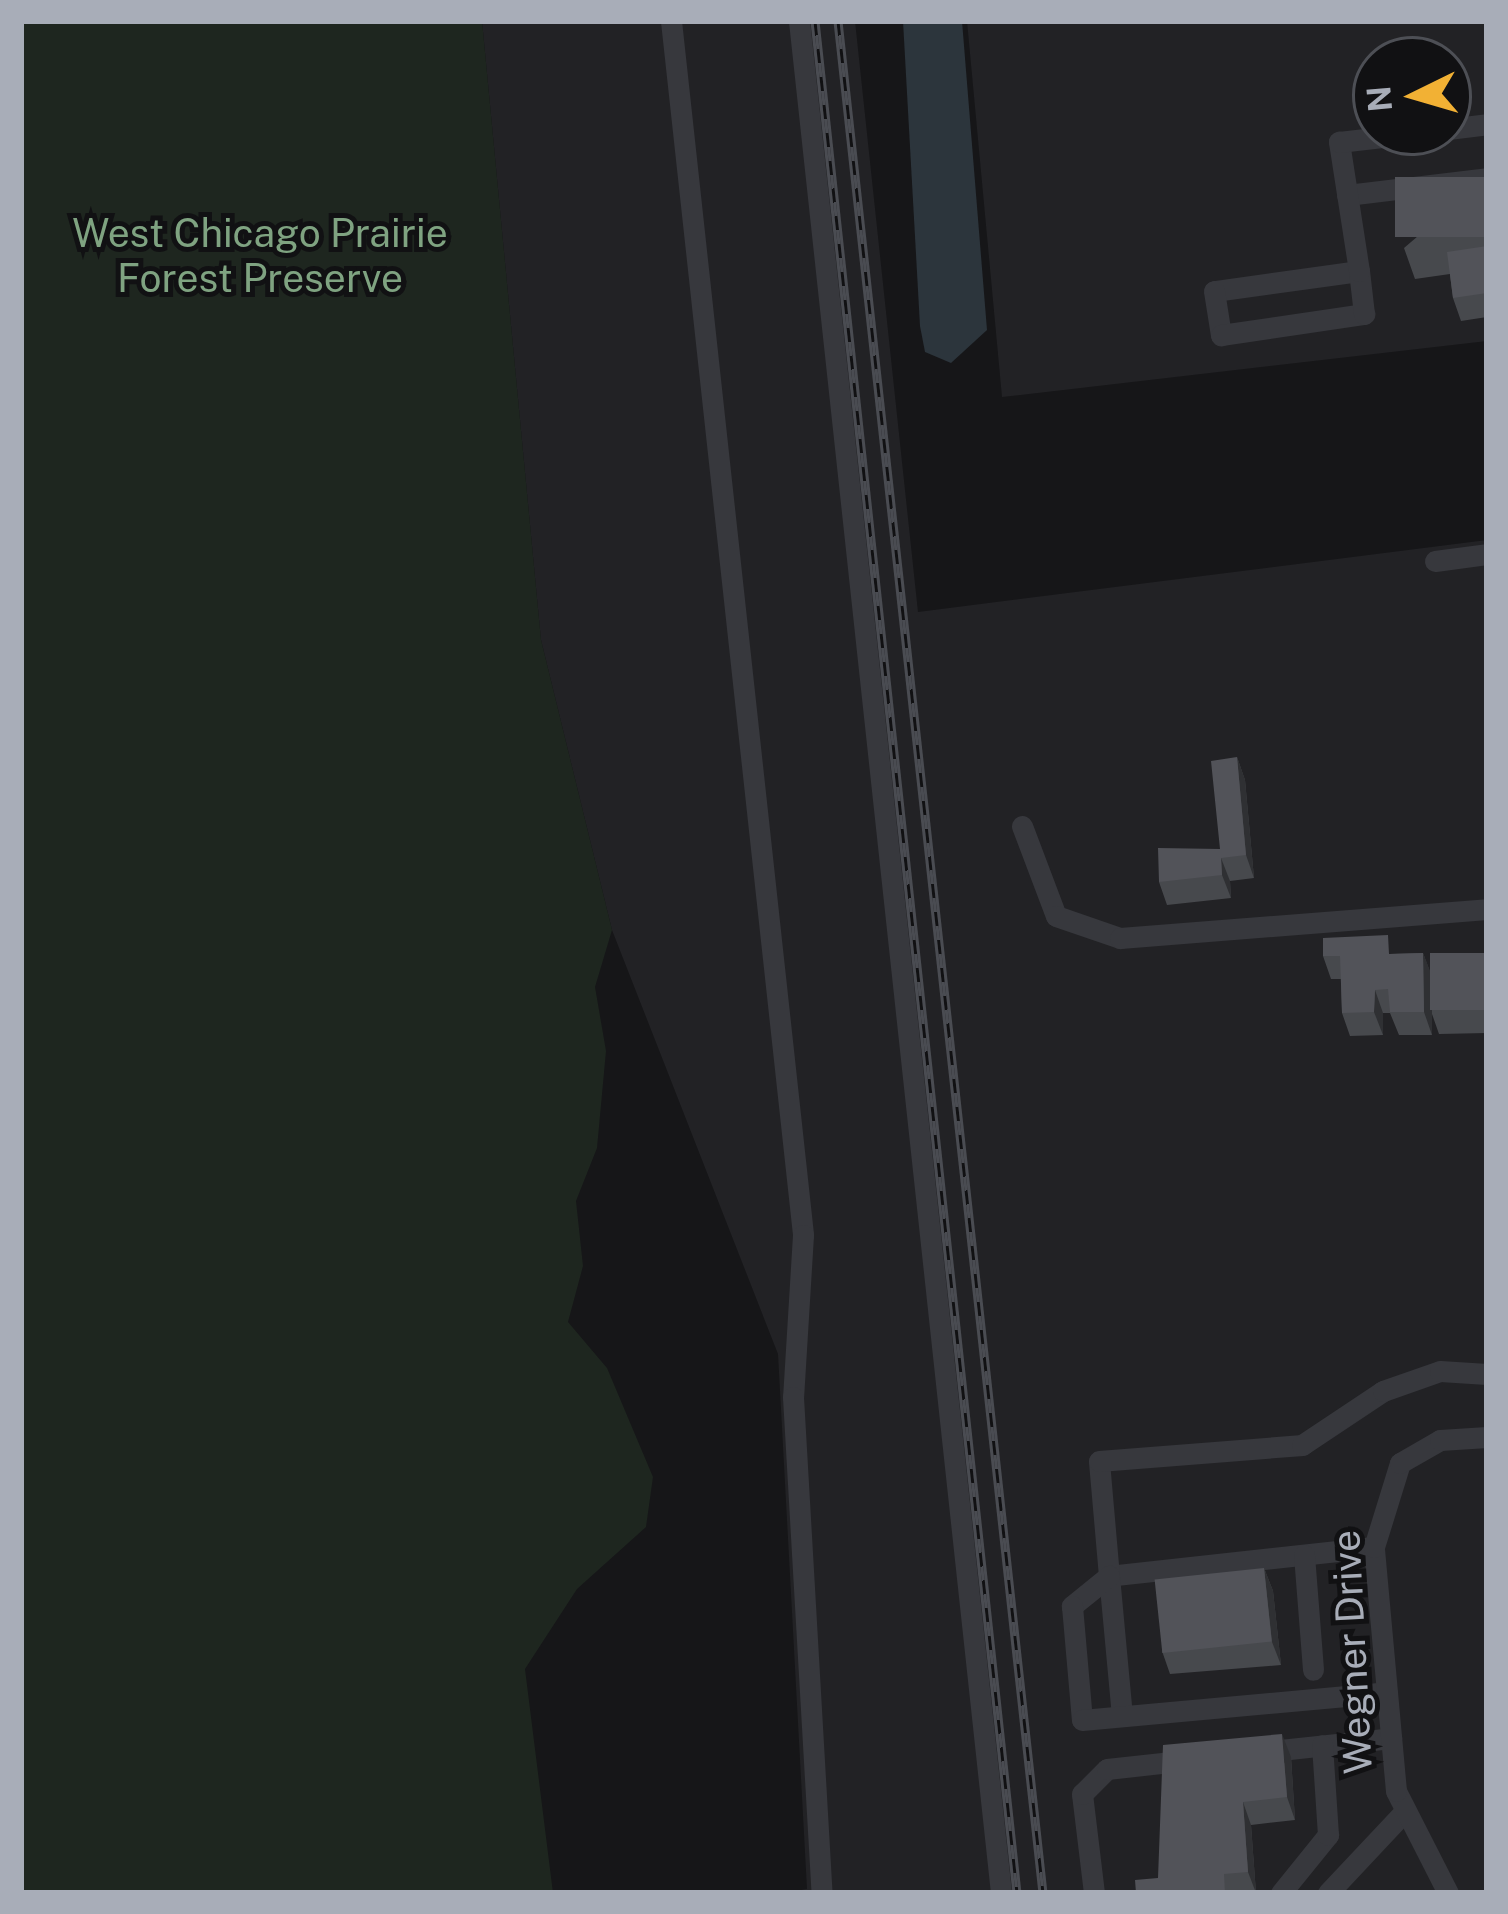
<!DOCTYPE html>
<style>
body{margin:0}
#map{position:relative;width:1508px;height:1914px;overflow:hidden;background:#161618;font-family:"Public Sans",sans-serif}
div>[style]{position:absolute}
.built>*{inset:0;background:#222225}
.green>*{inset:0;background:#1e261f}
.water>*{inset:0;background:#2c353c}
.minor>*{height:21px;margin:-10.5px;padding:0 10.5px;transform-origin:10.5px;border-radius:10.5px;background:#37383d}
.rail>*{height:9px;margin-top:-4.5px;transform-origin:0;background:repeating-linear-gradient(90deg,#111113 0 14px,#4a4c52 0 28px);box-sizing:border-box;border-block:3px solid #4a4c52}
.wall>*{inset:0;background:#47494d}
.shaded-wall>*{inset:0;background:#2f3033}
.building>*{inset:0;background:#525359;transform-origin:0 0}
span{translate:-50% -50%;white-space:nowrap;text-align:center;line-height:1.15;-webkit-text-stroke:10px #111113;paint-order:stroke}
.park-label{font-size:39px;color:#7fa381}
.street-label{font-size:39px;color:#a8adb8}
.frame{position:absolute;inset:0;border:24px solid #a8adb8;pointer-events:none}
.north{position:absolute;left:1352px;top:36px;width:120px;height:120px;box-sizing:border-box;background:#111113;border:3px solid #4d4f55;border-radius:50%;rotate:265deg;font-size:33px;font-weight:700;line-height:48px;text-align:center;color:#a8adb8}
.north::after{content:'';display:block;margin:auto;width:42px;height:54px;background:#f2b134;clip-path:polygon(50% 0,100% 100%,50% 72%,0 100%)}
</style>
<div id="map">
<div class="built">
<i style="clip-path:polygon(482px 21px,855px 21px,918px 612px,1487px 540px,1487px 1893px,785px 1893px,807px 1889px,778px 1354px,612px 930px,541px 640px)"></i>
<i style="clip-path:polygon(evenodd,967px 21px,1487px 21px,1487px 341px,1002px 397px,967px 21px,1376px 60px,1448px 60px,1448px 132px,1376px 132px,1376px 60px)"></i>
</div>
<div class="green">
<i style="clip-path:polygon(21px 21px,482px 21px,541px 640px,612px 930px,595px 987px,606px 1051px,597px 1148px,576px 1201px,583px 1266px,568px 1322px,607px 1368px,653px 1477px,646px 1527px,577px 1589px,525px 1669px,553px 1893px,21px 1893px)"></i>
</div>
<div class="water">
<i style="clip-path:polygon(903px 21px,962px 21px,987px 330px,951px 363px,925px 352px,920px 326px)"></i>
</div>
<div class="minor">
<i style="left:671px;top:21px;width:1221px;rotate:83.79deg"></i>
<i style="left:803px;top:1235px;width:162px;rotate:93.5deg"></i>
<i style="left:793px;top:1397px;width:497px;rotate:86.7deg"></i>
<i style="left:799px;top:21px;width:1883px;rotate:83.84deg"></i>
<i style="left:1448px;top:129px;width:39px;rotate:-7deg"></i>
<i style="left:1347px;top:195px;width:141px;rotate:-6.9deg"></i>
<i style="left:1359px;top:271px;width:146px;rotate:172.1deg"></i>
<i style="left:1214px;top:291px;width:45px;rotate:81deg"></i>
<i style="left:1221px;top:335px;width:145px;rotate:-8.4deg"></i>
<i style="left:1364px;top:314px;width:43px;rotate:-96.6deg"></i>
<i style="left:1359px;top:271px;width:131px;rotate:-98.8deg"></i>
<i style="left:1339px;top:142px;width:87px;rotate:-6.6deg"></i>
<i style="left:1435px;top:561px;width:52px;rotate:-7.7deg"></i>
<i style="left:1022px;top:826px;width:96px;rotate:69.3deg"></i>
<i style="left:1056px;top:916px;width:68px;rotate:19deg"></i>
<i style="left:1120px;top:938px;width:368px;rotate:-4.5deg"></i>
<i style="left:1374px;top:1547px;width:267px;rotate:173.8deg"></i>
<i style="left:1109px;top:1576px;width:115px;rotate:-95deg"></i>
<i style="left:1099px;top:1461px;width:204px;rotate:-4.5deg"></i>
<i style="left:1302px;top:1445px;width:97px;rotate:-33.7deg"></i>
<i style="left:1383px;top:1391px;width:60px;rotate:-19.3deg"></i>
<i style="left:1440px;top:1371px;width:47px;rotate:3.7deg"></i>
<i style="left:1304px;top:1555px;width:115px;rotate:85.5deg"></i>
<i style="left:1122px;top:1716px;width:141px;rotate:-95.3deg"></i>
<i style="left:1109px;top:1576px;width:48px;rotate:141deg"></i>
<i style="left:1072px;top:1606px;width:114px;rotate:85deg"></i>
<i style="left:1082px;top:1720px;width:306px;rotate:-5.2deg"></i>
<i style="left:1261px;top:1752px;width:131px;rotate:-6.1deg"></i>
<i style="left:1094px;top:1893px;width:100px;rotate:-96.9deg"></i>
<i style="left:1082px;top:1794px;width:35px;rotate:-45deg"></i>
<i style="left:1107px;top:1769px;width:81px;rotate:-6.3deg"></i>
<i style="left:1281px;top:1893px;width:75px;rotate:-51deg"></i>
<i style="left:1328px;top:1835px;width:90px;rotate:-93.8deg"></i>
<i style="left:1328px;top:1893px;width:112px;rotate:-46.8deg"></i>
<i style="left:1448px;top:1893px;width:114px;rotate:-117deg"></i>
<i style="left:1396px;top:1791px;width:245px;rotate:-95.2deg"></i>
<i style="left:1374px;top:1547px;width:88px;rotate:-72.8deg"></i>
<i style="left:1400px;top:1463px;width:46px;rotate:-29.9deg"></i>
<i style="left:1440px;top:1440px;width:47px;rotate:-3.7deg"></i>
</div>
<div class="rail">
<i style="left:815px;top:21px;width:1883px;rotate:83.84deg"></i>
<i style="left:838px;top:21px;width:1883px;rotate:83.75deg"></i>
</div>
<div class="wall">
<i style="clip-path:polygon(1487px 177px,1487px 317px,1461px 321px,1453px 298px,1450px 274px,1415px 279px,1404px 248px)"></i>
<i style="clip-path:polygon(1237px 757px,1245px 780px,1254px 878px,1230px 881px,1231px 898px,1167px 905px,1159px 882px,1220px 849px)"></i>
<i style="clip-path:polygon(1423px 953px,1430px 972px,1487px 953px,1487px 1033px,1439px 1034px,1432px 1014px,1432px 1035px,1399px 1035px,1390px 1013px,1383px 1013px,1383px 1035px,1350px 1036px,1342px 1013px,1341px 979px,1331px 979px,1323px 956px)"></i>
<i style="clip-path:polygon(1264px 1568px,1273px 1591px,1281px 1665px,1170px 1674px,1162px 1651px)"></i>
<i style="clip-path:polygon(1291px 1757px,1295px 1820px,1251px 1825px,1256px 1893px,1136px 1893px,1158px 1878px)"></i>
</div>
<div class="shaded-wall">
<i style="clip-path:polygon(1237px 757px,1245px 780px,1254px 878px,1246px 855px)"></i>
<i style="clip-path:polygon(1221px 858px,1230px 881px,1231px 898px,1222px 875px)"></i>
<i style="clip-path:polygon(1423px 953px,1432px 976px,1432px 1035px,1424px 1012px)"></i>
<i style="clip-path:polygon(1375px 990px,1383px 1013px,1383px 1035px,1374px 1012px)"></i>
<i style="clip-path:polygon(1264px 1568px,1273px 1591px,1281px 1665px,1272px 1642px)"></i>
<i style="clip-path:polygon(1282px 1734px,1291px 1757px,1295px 1820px,1287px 1797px)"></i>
<i style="clip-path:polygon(1243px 1802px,1251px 1825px,1256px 1893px,1248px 1872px)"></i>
</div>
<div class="building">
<i style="left:1487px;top:177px;width:60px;height:92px;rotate:90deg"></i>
<i style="clip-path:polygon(1487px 246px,1487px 293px,1453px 298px,1447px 252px)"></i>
<i style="clip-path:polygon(1237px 757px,1246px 855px,1221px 858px,1222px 875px,1159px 882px,1158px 848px,1220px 849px,1211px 761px)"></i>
<i style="clip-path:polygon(1388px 935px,1389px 954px,1423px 953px,1424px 1012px,1390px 1012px,1388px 989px,1375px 990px,1374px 1012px,1342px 1013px,1340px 956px,1323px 956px,1323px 938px)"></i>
<i style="left:1487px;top:953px;width:57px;height:57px;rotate:90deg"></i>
<i style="left:1264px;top:1568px;width:74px;height:110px;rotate:84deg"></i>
<i style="clip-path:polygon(1282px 1734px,1287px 1797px,1243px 1802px,1248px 1872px,1224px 1874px,1225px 1893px,1136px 1893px,1135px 1880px,1158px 1878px,1163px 1745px)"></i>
</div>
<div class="park-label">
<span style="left:260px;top:256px">West Chicago Prairie<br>Forest Preserve</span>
</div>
<div class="street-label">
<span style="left:1352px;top:1652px;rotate:-93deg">Wegner Drive</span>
</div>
<div class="frame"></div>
<div class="north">N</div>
</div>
